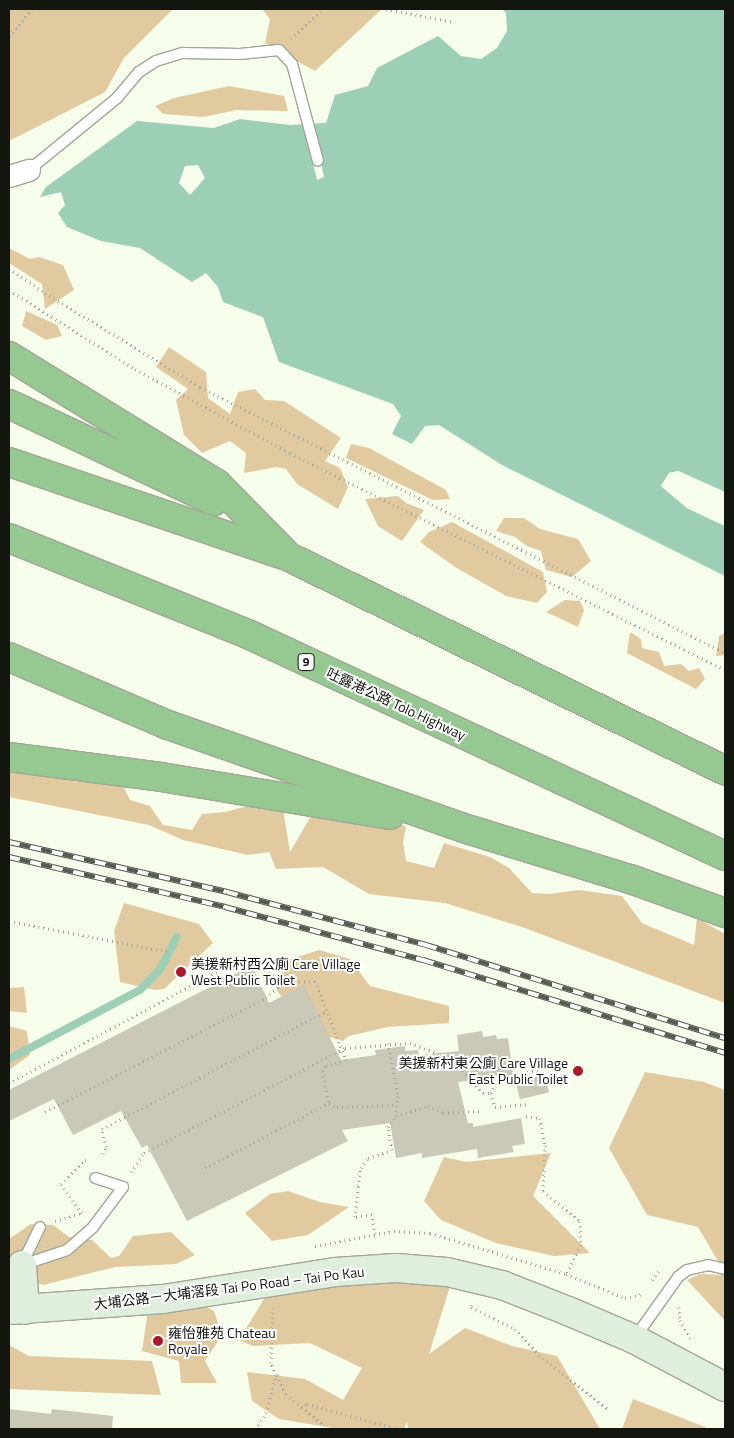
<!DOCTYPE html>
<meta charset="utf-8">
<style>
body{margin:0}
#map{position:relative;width:734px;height:1438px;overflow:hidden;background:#f7fdeb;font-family:"Titillium Web","Noto Sans TC",sans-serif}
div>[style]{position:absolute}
.green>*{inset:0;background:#e1caa0}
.water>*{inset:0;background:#9dcfb6}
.pier>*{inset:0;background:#f7fdeb}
.stream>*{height:8px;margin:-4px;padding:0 4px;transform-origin:4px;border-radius:4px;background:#9dcfb6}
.building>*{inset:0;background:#cac9b7;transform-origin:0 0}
.path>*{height:3px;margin-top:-1.5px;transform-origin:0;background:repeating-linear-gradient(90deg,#a3a79a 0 1px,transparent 0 5px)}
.roads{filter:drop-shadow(1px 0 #a1a797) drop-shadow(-1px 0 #a1a797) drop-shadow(0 1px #a1a797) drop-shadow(0 -1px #a1a797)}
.service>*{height:10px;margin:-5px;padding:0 5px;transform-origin:5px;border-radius:5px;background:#fff}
.minor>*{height:21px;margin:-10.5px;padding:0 10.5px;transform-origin:10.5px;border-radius:10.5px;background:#fff}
.secondary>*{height:28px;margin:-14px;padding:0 14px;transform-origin:14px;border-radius:14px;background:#e0eede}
.motorway>*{height:28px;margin:-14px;padding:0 14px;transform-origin:14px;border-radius:14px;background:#96c891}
.rail>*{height:5.5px;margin-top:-2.75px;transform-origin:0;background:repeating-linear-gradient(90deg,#fff 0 11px,#575a51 0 22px);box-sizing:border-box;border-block:1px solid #575a51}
.dots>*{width:14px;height:14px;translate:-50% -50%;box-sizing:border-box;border:2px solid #fff;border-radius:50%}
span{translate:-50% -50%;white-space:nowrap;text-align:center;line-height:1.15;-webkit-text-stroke:4px #fff;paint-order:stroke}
.shield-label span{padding:1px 4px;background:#fff;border:1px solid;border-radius:4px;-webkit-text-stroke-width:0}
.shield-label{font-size:12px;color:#13150f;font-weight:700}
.street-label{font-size:14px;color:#13150f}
.poi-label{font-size:14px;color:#13150f}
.left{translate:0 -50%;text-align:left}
.right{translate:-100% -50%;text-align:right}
.frame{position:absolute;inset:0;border:10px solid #13150f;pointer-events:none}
</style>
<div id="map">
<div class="green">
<i style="clip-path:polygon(9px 9px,173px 9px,124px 58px,105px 92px,9px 141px)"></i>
<i style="clip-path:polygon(262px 9px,382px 9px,315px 71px,265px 43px,270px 19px)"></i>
<i style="clip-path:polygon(229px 86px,284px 96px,288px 111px,236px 110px,204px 117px,163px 114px,155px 106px,174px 98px)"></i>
<i style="clip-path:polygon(9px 248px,30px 259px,39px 257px,63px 265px,74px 290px,45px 309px,42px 284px,9px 263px)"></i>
<i style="clip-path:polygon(26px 311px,57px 325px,62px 336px,46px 340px,22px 326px)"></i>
<i style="clip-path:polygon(169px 347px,206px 372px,208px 398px,230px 414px,238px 392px,255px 389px,265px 400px,284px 401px,341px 438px,325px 461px,340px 468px,348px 487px,338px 509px,297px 484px,286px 469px,276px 467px,244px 473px,246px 453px,230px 441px,202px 453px,184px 435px,176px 400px,188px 389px,156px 367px)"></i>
<i style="clip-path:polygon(351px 444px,369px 448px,446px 490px,450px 499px,433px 500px,346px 458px)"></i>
<i style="clip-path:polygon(398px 496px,406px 503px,424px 510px,402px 541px,378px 526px,365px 499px)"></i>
<i style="clip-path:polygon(504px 518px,524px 518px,540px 529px,578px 539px,591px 561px,572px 577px,546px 570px,541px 551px,527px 546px,515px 537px,496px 531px)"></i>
<i style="clip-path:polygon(452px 522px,543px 572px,547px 592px,537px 603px,506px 596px,455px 567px,420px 542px,429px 532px)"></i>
<i style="clip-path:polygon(565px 600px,580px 601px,584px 610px,578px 627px,546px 612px)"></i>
<i style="clip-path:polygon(630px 632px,641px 639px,642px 648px,659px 652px,664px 666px,681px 664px,689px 671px,699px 668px,705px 679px,696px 689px,627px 653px)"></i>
<i style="clip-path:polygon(725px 633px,725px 655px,716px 656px,719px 636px)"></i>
<i style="clip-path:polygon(9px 764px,77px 782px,105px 775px,123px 786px,130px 800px,150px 806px,163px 825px,192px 830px,202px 814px,225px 812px,281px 797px,290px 852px,311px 816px,398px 822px,406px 827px,403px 842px,406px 861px,434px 868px,444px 843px,490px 857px,509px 868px,532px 893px,549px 894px,579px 890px,622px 896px,642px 923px,694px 945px,697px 918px,725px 934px,725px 1003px,522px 927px,445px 903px,369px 894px,323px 867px,276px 869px,269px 852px,248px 855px,183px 840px,149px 825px,9px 797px)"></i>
<i style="clip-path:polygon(124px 903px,199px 924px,213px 943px,164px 989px,155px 990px,120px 982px,114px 931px)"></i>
<i style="clip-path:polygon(319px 950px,350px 959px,370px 986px,449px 1006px,449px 1023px,388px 1027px,349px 1036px,343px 1041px,310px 1031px,277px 991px,285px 961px)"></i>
<i style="clip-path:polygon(24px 987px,27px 1013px,9px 1011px,9px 988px)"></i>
<i style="clip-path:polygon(9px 1026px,27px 1031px,30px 1055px,9px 1070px)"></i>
<i style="clip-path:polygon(645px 1072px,704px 1082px,725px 1090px,725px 1273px,698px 1227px,647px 1215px,609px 1148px)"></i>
<i style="clip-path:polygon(551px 1153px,533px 1196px,590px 1253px,554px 1256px,496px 1243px,441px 1220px,424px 1201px,444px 1157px,466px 1162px)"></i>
<i style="clip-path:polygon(288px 1191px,320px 1202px,349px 1207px,308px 1235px,272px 1241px,245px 1213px,270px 1194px)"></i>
<i style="clip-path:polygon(31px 1224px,53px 1225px,69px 1237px,92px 1240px,111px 1258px,119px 1256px,133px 1236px,171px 1232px,195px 1255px,176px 1264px,115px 1267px,43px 1285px,15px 1275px,9px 1270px,9px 1239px)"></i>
<i style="clip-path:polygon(395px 1260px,451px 1283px,429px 1354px,465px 1328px,512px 1346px,557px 1356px,600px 1429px,408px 1429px,407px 1422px,404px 1429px,339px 1429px,279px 1419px,252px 1401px,247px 1372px,305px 1379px,343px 1400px,362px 1368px,310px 1343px,253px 1346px,239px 1340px,264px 1299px)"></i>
<i style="clip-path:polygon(700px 1274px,725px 1275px,725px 1321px,687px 1280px)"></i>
<i style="clip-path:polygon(187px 1297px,214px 1311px,222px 1335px,205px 1361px,217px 1383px,181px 1383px,179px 1361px,142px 1351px,147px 1317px,154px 1304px)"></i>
<i style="clip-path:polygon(9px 1345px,29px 1356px,152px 1361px,161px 1395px,9px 1389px)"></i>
<i style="clip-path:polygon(633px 1399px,700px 1425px,709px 1429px,622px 1429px)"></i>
</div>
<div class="water">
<i style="clip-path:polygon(evenodd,502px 9px,725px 9px,725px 492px,678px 471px,669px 473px,661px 486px,687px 508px,725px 526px,725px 576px,502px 465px,439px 425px,425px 426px,412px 444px,392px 434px,401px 416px,393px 404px,279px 362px,263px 317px,223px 302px,218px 287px,206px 273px,192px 282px,140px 248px,101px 241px,67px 227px,58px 213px,65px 205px,61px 192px,40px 197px,46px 187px,137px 121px,214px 128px,240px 119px,290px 125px,326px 123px,335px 95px,368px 86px,377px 68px,438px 36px,461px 56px,481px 59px,497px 48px,507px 31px,506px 13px,502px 9px,198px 165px,205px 178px,190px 195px,179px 183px,185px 166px,198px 165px)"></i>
</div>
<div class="pier">
<i style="clip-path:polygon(313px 121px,324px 177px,317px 180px,303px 122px)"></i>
<i style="clip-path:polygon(678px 471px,725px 492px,677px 474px,671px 475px,664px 485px,689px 506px,725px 526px,687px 508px,661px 486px,669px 473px)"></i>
</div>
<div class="stream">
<i style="left:9px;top:1059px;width:148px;rotate:-27.8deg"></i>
<i style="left:140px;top:990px;width:30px;rotate:-46deg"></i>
<i style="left:161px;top:968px;width:35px;rotate:-63deg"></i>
</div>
<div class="building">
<i style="clip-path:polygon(247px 968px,249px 972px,254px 970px,269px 1003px,304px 985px,341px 1060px,376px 1055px,375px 1050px,405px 1046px,405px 1051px,418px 1050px,419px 1055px,459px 1051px,457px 1035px,482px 1031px,483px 1037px,496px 1035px,497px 1039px,508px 1038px,513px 1075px,458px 1082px,468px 1123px,473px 1123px,473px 1127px,521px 1118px,525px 1144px,512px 1146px,514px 1152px,478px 1158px,477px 1149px,422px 1158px,422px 1153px,396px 1158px,390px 1123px,342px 1130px,348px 1141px,187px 1221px,147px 1145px,142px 1148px,121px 1111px,73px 1135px,54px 1099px,9px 1121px,9px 1090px)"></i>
<i style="left:545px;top:1075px;width:18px;height:30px;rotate:77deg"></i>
<i style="clip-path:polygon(9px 1409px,51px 1414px,52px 1409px,113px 1416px,112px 1429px,9px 1429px)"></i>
</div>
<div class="path">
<i style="left:386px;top:9px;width:70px;rotate:10.7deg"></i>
<i style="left:9px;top:36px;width:35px;rotate:-50deg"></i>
<i style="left:291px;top:39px;width:44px;rotate:-43.2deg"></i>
<i style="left:9px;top:268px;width:44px;rotate:34.8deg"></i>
<i style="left:45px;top:293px;width:181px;rotate:31.2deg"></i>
<i style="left:200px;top:387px;width:589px;rotate:26.87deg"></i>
<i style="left:9px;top:290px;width:149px;rotate:32.1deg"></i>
<i style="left:135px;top:369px;width:176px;rotate:28.5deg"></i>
<i style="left:290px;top:453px;width:486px;rotate:26.5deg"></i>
<i style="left:9px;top:921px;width:164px;rotate:10.9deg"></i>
<i style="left:388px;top:1043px;width:54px;rotate:79.3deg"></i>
<i style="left:398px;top:1096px;width:20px;rotate:96deg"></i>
<i style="left:13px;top:1081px;width:247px;rotate:-28.2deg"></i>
<i style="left:231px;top:964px;width:34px;rotate:10deg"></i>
<i style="left:264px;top:970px;width:23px;rotate:31deg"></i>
<i style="left:284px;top:982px;width:31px;rotate:-2deg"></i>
<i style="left:315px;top:981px;width:85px;rotate:68.6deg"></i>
<i style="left:346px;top:1060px;width:22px;rotate:164deg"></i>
<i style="left:325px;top:1066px;width:6px;rotate:121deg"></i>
<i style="left:322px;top:1071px;width:33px;rotate:78deg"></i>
<i style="left:329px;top:1103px;width:9px;rotate:27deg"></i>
<i style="left:337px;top:1107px;width:60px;rotate:-1.9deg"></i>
<i style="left:491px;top:1093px;width:15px;rotate:-62deg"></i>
<i style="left:498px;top:1080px;width:60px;rotate:-14.5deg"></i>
<i style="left:45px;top:1112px;width:249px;rotate:-27.3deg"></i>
<i style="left:266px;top:998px;width:24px;rotate:-42deg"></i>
<i style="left:526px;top:1116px;width:14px;rotate:8deg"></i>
<i style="left:540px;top:1118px;width:27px;rotate:80deg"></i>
<i style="left:545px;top:1145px;width:46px;rotate:92.5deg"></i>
<i style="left:543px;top:1191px;width:48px;rotate:39deg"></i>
<i style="left:580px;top:1221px;width:24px;rotate:88deg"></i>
<i style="left:581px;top:1245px;width:33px;rotate:117deg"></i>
<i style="left:103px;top:1154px;width:8px;rotate:-67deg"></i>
<i style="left:106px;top:1147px;width:18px;rotate:-103deg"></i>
<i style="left:102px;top:1129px;width:252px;rotate:-27.7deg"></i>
<i style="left:205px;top:1168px;width:140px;rotate:-27.7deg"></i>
<i style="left:131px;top:1172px;width:23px;rotate:-56deg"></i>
<i style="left:144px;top:1153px;width:227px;rotate:-27.6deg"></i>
<i style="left:345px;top:1048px;width:65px;rotate:-4.4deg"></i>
<i style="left:410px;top:1043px;width:46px;rotate:20.4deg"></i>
<i style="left:453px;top:1059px;width:45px;rotate:48.6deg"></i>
<i style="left:483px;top:1093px;width:8px"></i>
<i style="left:491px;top:1093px;width:15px;rotate:74deg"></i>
<i style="left:495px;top:1107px;width:32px;rotate:-5deg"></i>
<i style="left:55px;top:1221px;width:28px;rotate:-17deg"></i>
<i style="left:82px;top:1213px;width:36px;rotate:-126deg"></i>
<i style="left:61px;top:1184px;width:34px;rotate:-45deg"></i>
<i style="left:85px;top:1160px;width:5px;rotate:11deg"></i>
<i style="left:375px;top:1234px;width:20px;rotate:-99deg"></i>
<i style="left:372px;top:1214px;width:17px;rotate:170deg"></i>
<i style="left:355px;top:1217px;width:31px;rotate:-84deg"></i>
<i style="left:358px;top:1186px;width:18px;rotate:-81deg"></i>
<i style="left:361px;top:1168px;width:12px;rotate:-55deg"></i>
<i style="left:368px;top:1158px;width:25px;rotate:-18deg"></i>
<i style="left:392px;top:1150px;width:23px;rotate:-100deg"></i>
<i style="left:388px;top:1127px;width:14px;rotate:-54deg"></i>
<i style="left:396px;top:1116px;width:34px;rotate:-17deg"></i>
<i style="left:428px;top:1106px;width:17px;rotate:25deg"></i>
<i style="left:443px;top:1113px;width:36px;rotate:-3deg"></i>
<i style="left:315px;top:1246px;width:80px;rotate:-10.8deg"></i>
<i style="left:394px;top:1231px;width:36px;rotate:3deg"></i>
<i style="left:430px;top:1233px;width:142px;rotate:16.8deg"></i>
<i style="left:566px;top:1274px;width:64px;rotate:22.1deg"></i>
<i style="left:625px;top:1298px;width:18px;rotate:-13deg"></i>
<i style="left:652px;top:1280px;width:14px;rotate:-54deg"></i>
<i style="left:472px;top:1305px;width:2px;rotate:117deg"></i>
<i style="left:471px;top:1307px;width:49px;rotate:26.6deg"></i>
<i style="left:515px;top:1329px;width:35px;rotate:47deg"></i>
<i style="left:539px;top:1355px;width:89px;rotate:38.2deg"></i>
<i style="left:679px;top:1307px;width:13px;rotate:86deg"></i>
<i style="left:680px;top:1320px;width:21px;rotate:61deg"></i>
<i style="left:277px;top:1375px;width:21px;rotate:65deg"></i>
<i style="left:286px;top:1394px;width:50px;rotate:39.4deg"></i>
<i style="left:301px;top:1408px;width:7px;rotate:-34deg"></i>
<i style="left:307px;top:1404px;width:94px;rotate:15.4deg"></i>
<i style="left:255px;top:1429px;width:19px;rotate:-55deg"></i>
<i style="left:266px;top:1413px;width:39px;rotate:-75deg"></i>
<i style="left:276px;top:1375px;width:13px;rotate:-113deg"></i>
<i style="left:271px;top:1363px;width:55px;rotate:-87.9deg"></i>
</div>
<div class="roads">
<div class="service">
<i style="left:29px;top:170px;width:114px;rotate:-39.3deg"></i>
<i style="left:117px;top:98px;width:34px;rotate:-50deg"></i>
<i style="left:139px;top:72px;width:20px;rotate:-33deg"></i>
<i style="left:156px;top:61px;width:28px;rotate:-17deg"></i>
<i style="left:183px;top:53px;width:57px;rotate:1deg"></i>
<i style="left:240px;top:54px;width:39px;rotate:-6deg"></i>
<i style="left:279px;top:50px;width:19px;rotate:47deg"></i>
<i style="left:292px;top:64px;width:100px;rotate:75deg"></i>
<i style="left:9px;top:1263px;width:13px;rotate:9deg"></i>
<i style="left:22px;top:1265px;width:47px;rotate:-18.4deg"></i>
<i style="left:67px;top:1250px;width:35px;rotate:-41deg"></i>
<i style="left:93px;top:1227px;width:50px;rotate:-53.1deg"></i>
<i style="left:123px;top:1187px;width:29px;rotate:-162deg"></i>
<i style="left:22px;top:1264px;width:41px;rotate:-64.1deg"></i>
<i style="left:634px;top:1339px;width:76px;rotate:-54.6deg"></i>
<i style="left:678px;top:1277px;width:11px;rotate:-38deg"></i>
<i style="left:687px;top:1270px;width:22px;rotate:-13deg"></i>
<i style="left:708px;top:1265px;width:17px;rotate:13deg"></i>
</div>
<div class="minor">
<i style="left:9px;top:176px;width:21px;rotate:-17deg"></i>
</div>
<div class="secondary">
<i style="left:22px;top:1265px;width:45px;rotate:86.2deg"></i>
<i style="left:9px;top:1310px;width:154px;rotate:-4.1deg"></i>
<i style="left:163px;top:1299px;width:174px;rotate:-8.9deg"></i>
<i style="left:335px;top:1272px;width:61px;rotate:-3.8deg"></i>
<i style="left:396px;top:1268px;width:51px;rotate:4.5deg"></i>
<i style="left:447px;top:1272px;width:57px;rotate:13.3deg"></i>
<i style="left:502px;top:1285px;width:71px;rotate:21.5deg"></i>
<i style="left:568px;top:1311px;width:72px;rotate:23deg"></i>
<i style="left:634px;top:1339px;width:103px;rotate:27.8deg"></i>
</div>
<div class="motorway">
<i style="left:9px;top:356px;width:244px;rotate:31.6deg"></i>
<i style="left:217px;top:484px;width:97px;rotate:45.4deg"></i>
<i style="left:9px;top:404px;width:227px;rotate:25.3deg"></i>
<i style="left:9px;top:462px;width:293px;rotate:18.7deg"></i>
<i style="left:287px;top:556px;width:488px;rotate:26.1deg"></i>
<i style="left:9px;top:538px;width:260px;rotate:21.9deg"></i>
<i style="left:250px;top:635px;width:524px;rotate:24.95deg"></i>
<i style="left:9px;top:657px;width:173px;rotate:23.2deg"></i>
<i style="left:168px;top:725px;width:320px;rotate:19.2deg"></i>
<i style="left:470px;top:830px;width:170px;rotate:17.1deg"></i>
<i style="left:633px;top:880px;width:98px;rotate:19.7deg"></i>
<i style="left:9px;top:757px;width:153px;rotate:7.5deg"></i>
<i style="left:161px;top:777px;width:232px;rotate:9.4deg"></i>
</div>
</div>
<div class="rail">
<i style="left:9px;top:842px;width:224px;rotate:12.9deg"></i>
<i style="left:227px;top:892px;width:206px;rotate:14.9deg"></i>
<i style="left:426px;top:945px;width:313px;rotate:17.3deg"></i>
<i style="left:9px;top:857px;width:222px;rotate:13deg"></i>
<i style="left:225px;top:907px;width:205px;rotate:15deg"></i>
<i style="left:423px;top:960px;width:316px;rotate:17.1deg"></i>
</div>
<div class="dots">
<i style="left:181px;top:972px;background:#ac172a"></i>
<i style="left:578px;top:1071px;background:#ac172a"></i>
<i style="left:158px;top:1341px;background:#ac172a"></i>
</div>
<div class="shield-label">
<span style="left:306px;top:662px">9</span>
</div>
<div class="street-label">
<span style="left:396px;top:704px;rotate:25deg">吐露港公路 Tolo Highway</span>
<span style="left:229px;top:1288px;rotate:-7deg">大埔公路－大埔滘段 Tai Po Road – Tai Po Kau</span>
</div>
<div class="poi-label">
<span class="left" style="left:191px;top:972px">美援新村西公廁 Care Village<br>West Public Toilet</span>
<span class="right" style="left:568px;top:1071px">美援新村東公廁 Care Village<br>East Public Toilet</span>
<span class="left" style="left:168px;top:1341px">雍怡雅苑 Chateau<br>Royale</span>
</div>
<div class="frame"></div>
</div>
